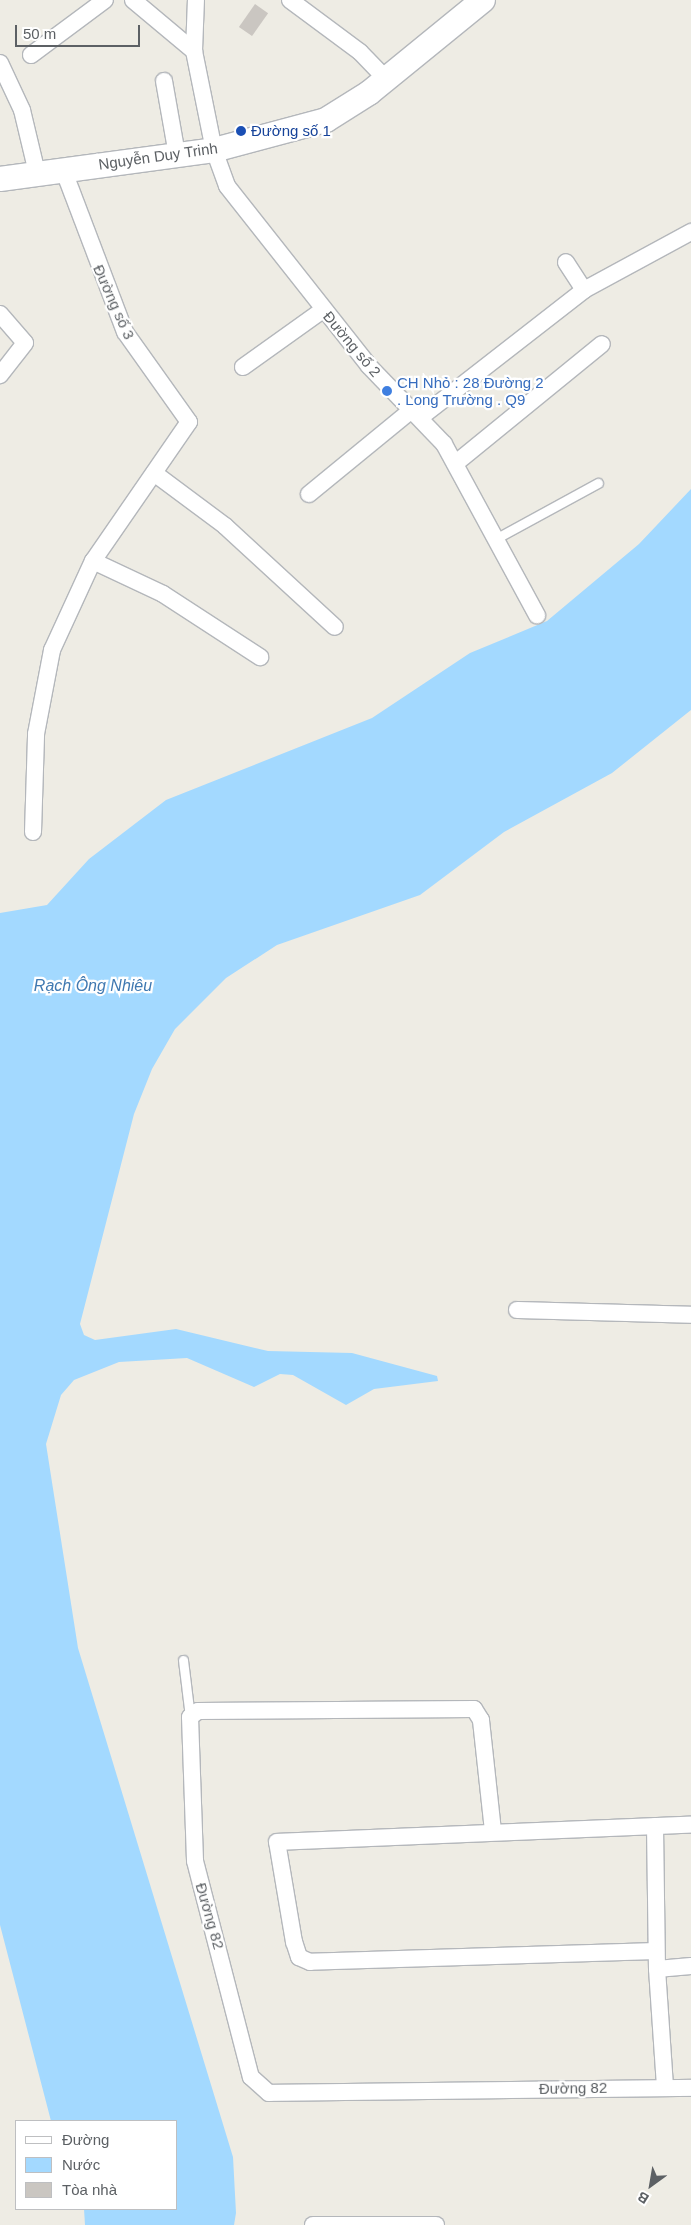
<!DOCTYPE html>
<meta charset="utf-8">
<style>
body{margin:0}
#map{position:relative;width:691px;height:2225px;overflow:hidden;background:#eeece4;font-family:Helvetica,sans-serif}
div>[style]{position:absolute}
.water>*{inset:0;background:#a3d9ff}
.building>*{inset:0;background:#cac6c1;transform-origin:0 0}
.roads{filter:drop-shadow(1px 0 #b4b7bb) drop-shadow(-1px 0 #b4b7bb) drop-shadow(0 1px #b4b7bb) drop-shadow(0 -1px #b4b7bb)}
.service>*{height:9px;margin:-4.5px;padding:0 4.5px;transform-origin:4.5px;border-radius:4.5px;background:#fff}
.minor>*{height:16px;margin:-8px;padding:0 8px;transform-origin:8px;border-radius:8px;background:#fff}
.secondary>*{height:24px;margin:-12px;padding:0 12px;transform-origin:12px;border-radius:12px;background:#fff}
.dots>*{width:14px;height:14px;translate:-50% -50%;box-sizing:border-box;border:2px solid #fff;border-radius:50%}
span{translate:-50% -50%;white-space:nowrap;text-align:center;line-height:1.15;-webkit-text-stroke:4.5px #fff;paint-order:stroke}
.transit-label{font-size:15px;color:#164399}
.left{translate:0 -50%;text-align:left}
.street-label{font-size:15px;color:#5c6064}
.shop-label{font-size:15px;color:#366cbe}
.water-label{font-size:16px;color:#4079b1;font-style:italic}
.legend{position:absolute;left:15px;top:2120px;width:162px;height:90px;box-sizing:border-box;background:#fff;border:1px solid #bebfc1;margin:0;padding:6px 9px;list-style:none;font-size:15px;color:#5c6064}
.legend li{display:flex;align-items:center;gap:10px;height:25px}
.legend b{width:25px;border:1px solid #bebfc1}
.north{position:absolute;left:626px;top:2160px;width:50px;height:50px;-webkit-text-stroke:4px #fff;paint-order:stroke;rotate:212deg;font-size:14px;font-weight:700;line-height:20px;text-align:center;color:#5c6064}
.north::after{content:'';display:block;margin:auto;width:18px;height:22px;background:#5c6064;clip-path:polygon(50% 0,100% 100%,50% 72%,0 100%)}
.scale{position:absolute;left:15px;top:25px;width:125px;height:22px;box-sizing:border-box;border:2px solid #5c6064;border-top:0;padding-left:6px;font-size:15px;line-height:18px;white-space:nowrap;color:#5c6064;-webkit-text-stroke:4px #fff;paint-order:stroke}
</style>
<div id="map">
<div class="water">
<i style="clip-path:polygon(691px 489px,691px 710px,612px 773px,504px 832px,420px 895px,277px 945px,226px 978px,175px 1029px,152px 1069px,134px 1114px,80px 1324px,84px 1335px,95px 1340px,176px 1329px,268px 1351px,352px 1353px,437px 1376px,438px 1381px,374px 1389px,346px 1405px,293px 1375px,280px 1374px,254px 1387px,187px 1358px,119px 1362px,74px 1380px,61px 1395px,46px 1444px,78px 1648px,233px 2157px,236px 2213px,234px 2225px,85px 2225px,84px 2209px,176px 2209px,176px 2121px,51px 2121px,0 1925px,0 913px,47px 905px,89px 859px,166px 800px,372px 718px,470px 653px,547px 621px,639px 544px)"></i>
</div>
<div class="building">
<i style="left:255px;top:4px;width:16px;height:28px;rotate:35deg"></i>
</div>
<div class="roads">
<div class="service">
<i style="left:497px;top:538px;width:115px;rotate:-28.6deg"></i>
<i style="left:183px;top:1660px;width:57px;rotate:83deg"></i>
</div>
<div class="minor">
<i style="left:133px;top:0;width:80px;rotate:39.9deg"></i>
<i style="left:194px;top:51px;width:101px;rotate:78.6deg"></i>
<i style="left:214px;top:150px;width:38px;rotate:70deg"></i>
<i style="left:227px;top:186px;width:229px;rotate:51.7deg"></i>
<i style="left:369px;top:366px;width:108px;rotate:46.1deg"></i>
<i style="left:444px;top:444px;width:195px;rotate:61.5deg"></i>
<i style="left:290px;top:0;width:87px;rotate:36.6deg"></i>
<i style="left:360px;top:52px;width:36px;rotate:46deg"></i>
<i style="left:194px;top:51px;width:51px;rotate:-87.8deg"></i>
<i style="left:31px;top:55px;width:92px;rotate:-36.6deg"></i>
<i style="left:0;top:63px;width:52px;rotate:64.9deg"></i>
<i style="left:22px;top:110px;width:65px;rotate:76.6deg"></i>
<i style="left:164px;top:81px;width:75px;rotate:80deg"></i>
<i style="left:584px;top:290px;width:122px;rotate:-28.5deg"></i>
<i style="left:0;top:314px;width:38px;rotate:49deg"></i>
<i style="left:25px;top:343px;width:41px;rotate:128deg"></i>
<i style="left:243px;top:367px;width:98px;rotate:-35.5deg"></i>
<i style="left:421px;top:417px;width:207px;rotate:-37.9deg"></i>
<i style="left:584px;top:290px;width:33px;rotate:-123deg"></i>
<i style="left:456px;top:463px;width:188px;rotate:-39.2deg"></i>
<i style="left:154px;top:473px;width:89px;rotate:36.7deg"></i>
<i style="left:225px;top:526px;width:149px;rotate:42.6deg"></i>
<i style="left:309px;top:494px;width:134px;rotate:-39.3deg"></i>
<i style="left:93px;top:561px;width:77px;rotate:25.2deg"></i>
<i style="left:163px;top:594px;width:116px;rotate:33deg"></i>
<i style="left:33px;top:832px;width:98px;rotate:-88.2deg"></i>
<i style="left:36px;top:734px;width:86px;rotate:-79.2deg"></i>
<i style="left:52px;top:650px;width:98px;rotate:-65.3deg"></i>
<i style="left:93px;top:561px;width:169px;rotate:-55.4deg"></i>
<i style="left:189px;top:422px;width:110px;rotate:-125.4deg"></i>
<i style="left:125px;top:332px;width:174px;rotate:-110.8deg"></i>
<i style="left:517px;top:1310px;width:174px;rotate:1.6deg"></i>
<i style="left:655px;top:1826px;width:143px;rotate:89.2deg"></i>
<i style="left:657px;top:1969px;width:118px;rotate:86.1deg"></i>
<i style="left:493px;top:1831px;width:112px;rotate:-96.2deg"></i>
<i style="left:481px;top:1720px;width:13px;rotate:-122deg"></i>
<i style="left:474px;top:1709px;width:276px;rotate:179.6deg"></i>
<i style="left:198px;top:1711px;width:10px;rotate:143deg"></i>
<i style="left:190px;top:1717px;width:144px;rotate:88deg"></i>
<i style="left:195px;top:1861px;width:223px;rotate:75.5deg"></i>
<i style="left:251px;top:2077px;width:24px;rotate:42deg"></i>
<i style="left:269px;top:2093px;width:422px;rotate:-0.7deg"></i>
<i style="left:656px;top:1951px;width:346px;rotate:178.2deg"></i>
<i style="left:310px;top:1962px;width:12px;rotate:-156deg"></i>
<i style="left:299px;top:1957px;width:16px;rotate:-108deg"></i>
<i style="left:294px;top:1942px;width:101px;rotate:-99.6deg"></i>
<i style="left:277px;top:1842px;width:414px;rotate:-2.4deg"></i>
<i style="left:657px;top:1969px;width:34px;rotate:-5deg"></i>
<i style="left:313px;top:2225px;width:123px"></i>
</div>
<div class="secondary">
<i style="left:0;top:179px;width:216px;rotate:-7.7deg"></i>
<i style="left:214px;top:150px;width:116px;rotate:-15deg"></i>
<i style="left:326px;top:120px;width:51px;rotate:-32.1deg"></i>
<i style="left:369px;top:93px;width:147px;rotate:-39.2deg"></i>
</div>
</div>
<div class="dots">
<i style="left:241px;top:131px;background:#1a4fb4"></i>
<i style="left:387px;top:391px;background:#3f7fe0"></i>
</div>
<div class="transit-label">
<span class="left" style="left:251px;top:131px">Đường số 1</span>
</div>
<div class="street-label">
<span style="left:158px;top:156px;rotate:-8deg">Nguyễn Duy Trinh</span>
<span style="left:114px;top:302px;rotate:66deg">Đường số 3</span>
<span style="left:352px;top:344px;rotate:50deg">Đường số 2</span>
<span style="left:210px;top:1916px;rotate:74deg">Đường 82</span>
<span style="left:573px;top:2088px;rotate:-1deg">Đường 82</span>
</div>
<div class="shop-label">
<span class="left" style="left:397px;top:391px">CH Nhỏ : 28 Đường 2<br>. Long Trường . Q9</span>
</div>
<div class="water-label">
<span style="left:93px;top:986px">Rạch Ông Nhiêu</span>
</div>
<ul class="legend">
<li><b style="height:6px;background:#fff"></b>Đường</li>
<li><b style="height:14px;background:#a3d9ff"></b>Nước</li>
<li><b style="height:14px;background:#cac6c1"></b>Tòa nhà</li>
</ul>
<div class="north">B</div>
<div class="scale">50 m</div>
</div>
